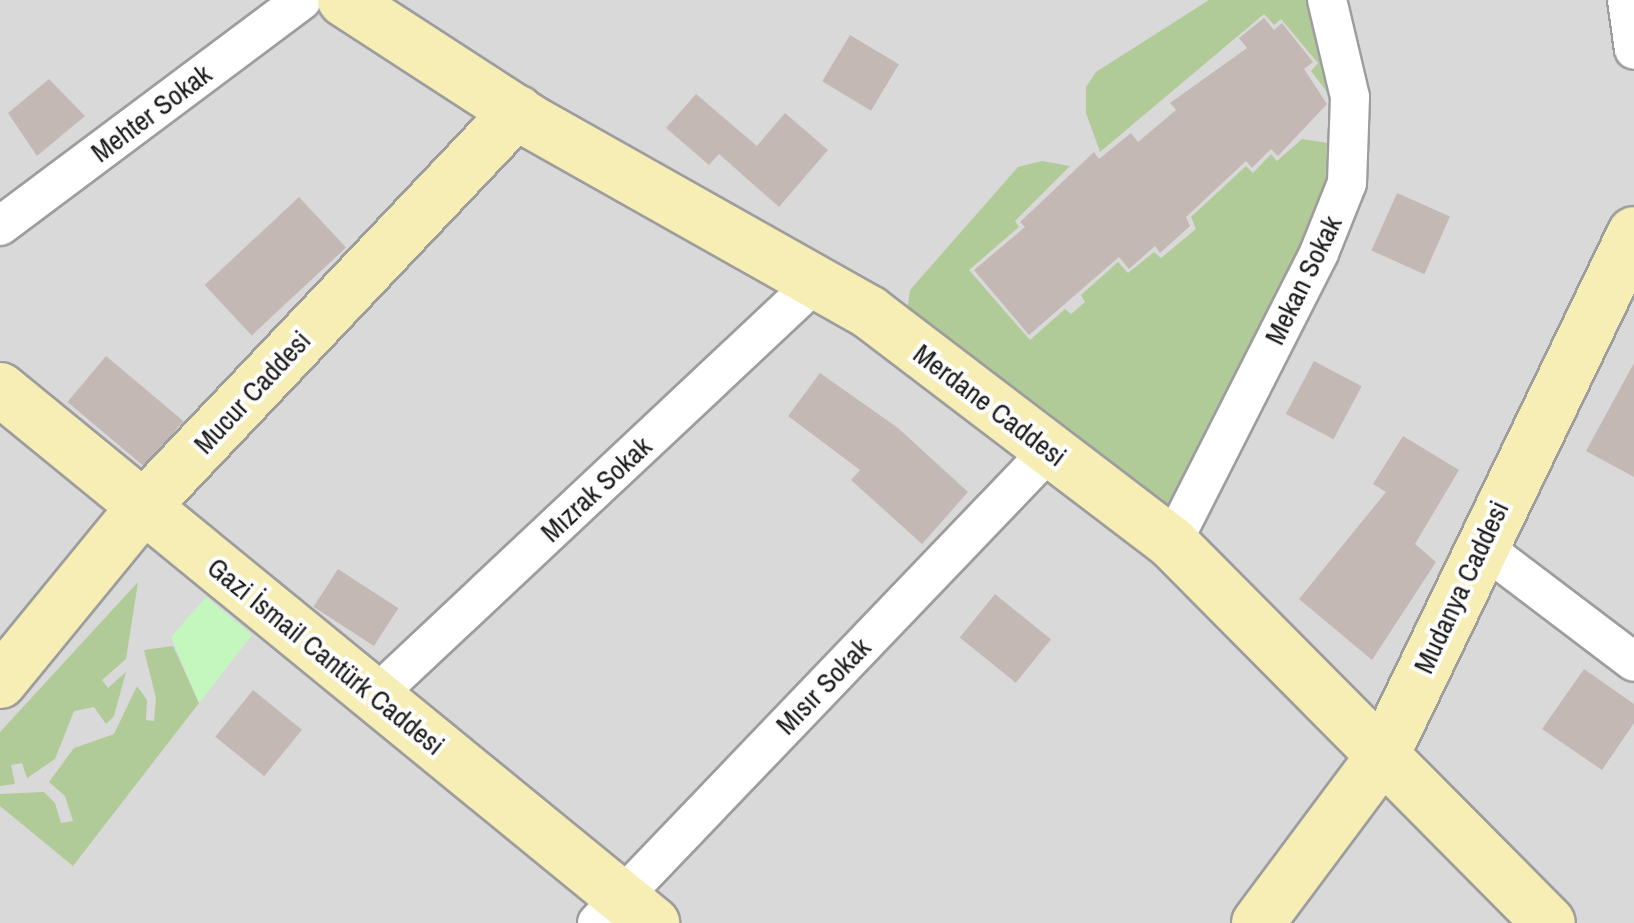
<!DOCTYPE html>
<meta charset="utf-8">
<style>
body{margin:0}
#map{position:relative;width:1634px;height:923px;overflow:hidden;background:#ede7e1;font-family:"Archivo Narrow",sans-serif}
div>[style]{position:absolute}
.residential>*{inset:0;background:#dad9d9;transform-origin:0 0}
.forest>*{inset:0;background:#b0cb97}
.park>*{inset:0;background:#c4f7be}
.building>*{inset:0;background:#c4b8b5;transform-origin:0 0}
.roads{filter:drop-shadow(2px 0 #9d9d9d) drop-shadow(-2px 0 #9d9d9d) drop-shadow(0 2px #9d9d9d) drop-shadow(0 -2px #9d9d9d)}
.street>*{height:38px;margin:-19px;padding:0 19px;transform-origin:19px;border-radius:19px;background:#fff}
.secondary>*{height:52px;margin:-26px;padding:0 26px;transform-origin:26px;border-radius:26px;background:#f7eeb5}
span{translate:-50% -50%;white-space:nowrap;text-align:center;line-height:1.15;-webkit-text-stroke:8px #fff;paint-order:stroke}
.street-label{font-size:28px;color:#1c1c1c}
</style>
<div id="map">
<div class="residential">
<i style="left:0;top:0;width:1634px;height:923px"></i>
</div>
<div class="forest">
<i style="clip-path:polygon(1209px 0,1310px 0,1337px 105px,1311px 71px,1318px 63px,1281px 19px,1274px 25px,1264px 14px,1100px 152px,1086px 113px,1086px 87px,1096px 72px)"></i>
<i style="clip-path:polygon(1302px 139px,1340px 145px,1328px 200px,1167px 518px,907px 313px,910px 290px,1018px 167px,1042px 161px,1070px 166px,1015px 221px,1019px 227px,969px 270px,1030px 340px,1065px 309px,1071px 314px,1085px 302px,1081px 295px,1118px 262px,1128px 273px,1154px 252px,1161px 258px,1196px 229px,1191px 217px,1246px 166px,1253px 173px,1271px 154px,1277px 161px)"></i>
<i style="clip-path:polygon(138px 582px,126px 659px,102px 680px,108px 688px,126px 672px,114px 716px,106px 724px,94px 707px,74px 711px,55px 759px,27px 778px,22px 763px,11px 765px,15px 784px,0 786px,0 732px)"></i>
<i style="clip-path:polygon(173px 646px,199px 703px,73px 866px,0 806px,0 794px,44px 792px,55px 803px,61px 823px,73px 821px,65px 796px,49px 782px,74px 748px,114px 734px,137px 686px,147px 700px,146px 720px,154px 721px,156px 698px,144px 650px)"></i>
</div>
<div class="park">
<i style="clip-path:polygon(206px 597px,252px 635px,199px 703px,171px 637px)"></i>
</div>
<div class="building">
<i style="clip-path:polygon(1264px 18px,1274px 30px,1282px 23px,1313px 62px,1304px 69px,1327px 104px,1278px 156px,1271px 149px,1252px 168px,1246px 161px,1186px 217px,1190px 226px,1160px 253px,1155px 246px,1129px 269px,1119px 257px,1029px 335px,974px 270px,1025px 227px,1020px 222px,1094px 152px,1099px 159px,1131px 133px,1138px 142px,1176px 110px,1170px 103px,1247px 48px,1239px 38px)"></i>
<i style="left:850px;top:35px;width:57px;height:54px;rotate:31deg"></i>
<i style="clip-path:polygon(49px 79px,85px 116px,37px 156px,8px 113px)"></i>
<i style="clip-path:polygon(696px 94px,757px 146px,785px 113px,828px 150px,779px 207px,719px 154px,709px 165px,666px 128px)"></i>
<i style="left:1397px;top:193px;width:58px;height:63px;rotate:24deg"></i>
<i style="left:299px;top:197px;width:69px;height:129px;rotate:47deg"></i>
<i style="left:106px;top:356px;width:101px;height:60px;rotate:40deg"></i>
<i style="left:1314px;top:361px;width:54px;height:60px;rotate:28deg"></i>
<i style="clip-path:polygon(1634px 363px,1634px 477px,1586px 451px)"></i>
<i style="clip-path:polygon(820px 373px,898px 428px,968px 492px,922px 544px,851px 480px,860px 470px,788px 416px)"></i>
<i style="clip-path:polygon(1403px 436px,1459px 470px,1415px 544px,1436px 562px,1372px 660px,1299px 599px,1386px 492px,1373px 484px)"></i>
<i style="left:338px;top:569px;width:72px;height:45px;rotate:33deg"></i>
<i style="left:995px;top:594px;width:72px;height:56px;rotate:39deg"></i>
<i style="clip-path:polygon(1584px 669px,1634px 704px,1634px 723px,1602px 770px,1542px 729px)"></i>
<i style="left:253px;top:690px;width:63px;height:60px;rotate:39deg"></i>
</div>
<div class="roads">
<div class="street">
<i style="left:1627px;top:0;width:50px;rotate:82deg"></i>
<i style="left:0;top:226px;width:377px;rotate:-36.8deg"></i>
<i style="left:1172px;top:543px;width:325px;rotate:-63.1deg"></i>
<i style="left:1319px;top:253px;width:75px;rotate:-68.2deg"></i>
<i style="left:1347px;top:183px;width:86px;rotate:-88deg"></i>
<i style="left:1350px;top:97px;width:100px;rotate:-103.3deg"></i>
<i style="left:1480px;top:545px;width:193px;rotate:37.2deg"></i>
<i style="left:375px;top:696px;width:605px;rotate:-43.19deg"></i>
<i style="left:597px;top:923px;width:655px;rotate:-46.24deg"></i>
</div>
<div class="secondary">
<i style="left:344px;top:0;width:222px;rotate:33deg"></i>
<i style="left:530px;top:121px;width:389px;rotate:29.4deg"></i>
<i style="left:869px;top:312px;width:381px;rotate:37.3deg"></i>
<i style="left:1172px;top:543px;width:535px;rotate:45.23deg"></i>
<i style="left:0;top:389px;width:844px;rotate:39.28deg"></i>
<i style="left:0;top:682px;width:227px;rotate:-50.7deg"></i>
<i style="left:144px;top:506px;width:543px;rotate:-46.57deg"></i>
<i style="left:1258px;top:923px;width:209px;rotate:-53.3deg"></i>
<i style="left:1383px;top:755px;width:579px;rotate:-64.32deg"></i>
</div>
</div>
<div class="street-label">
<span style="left:151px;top:113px;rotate:-37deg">Mehter Sokak</span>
<span style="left:1303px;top:280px;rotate:-64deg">Mekan Sokak</span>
<span style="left:252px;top:392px;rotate:-47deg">Mucur Caddesi</span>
<span style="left:990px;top:405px;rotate:37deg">Merdane Caddesi</span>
<span style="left:596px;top:489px;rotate:-43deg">Mızrak Sokak</span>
<span style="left:1461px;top:587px;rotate:-65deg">Mudanya Caddesi</span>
<span style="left:326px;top:656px;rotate:39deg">Gazi İsmail Cantürk Caddesi</span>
<span style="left:823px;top:686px;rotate:-46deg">Mısır Sokak</span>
</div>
</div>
